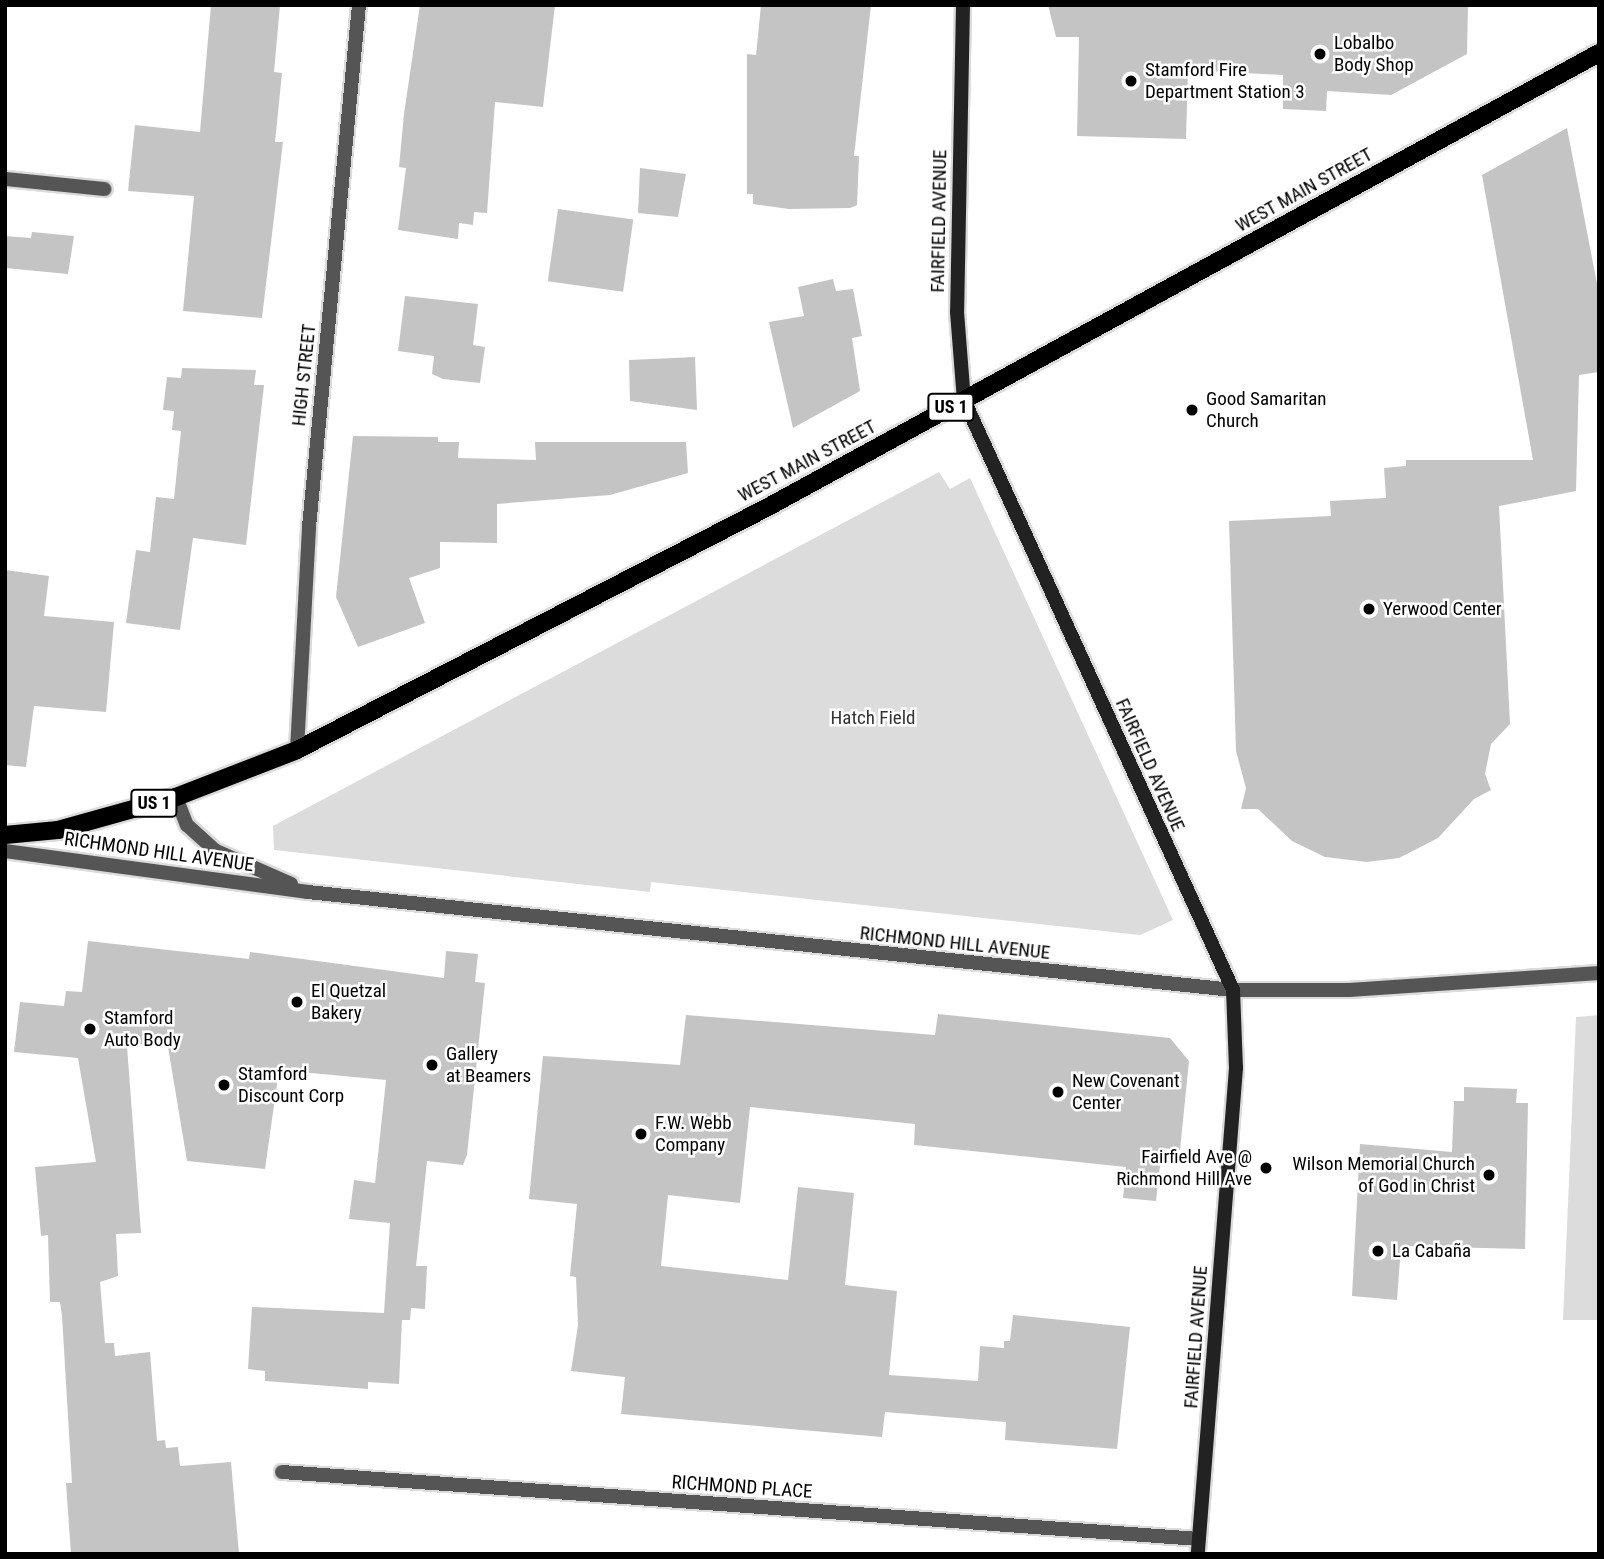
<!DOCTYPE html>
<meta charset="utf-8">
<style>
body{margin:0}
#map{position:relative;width:1604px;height:1559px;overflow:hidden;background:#fff;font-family:"Roboto Condensed",sans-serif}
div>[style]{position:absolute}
.green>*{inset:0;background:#dcdcdc}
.building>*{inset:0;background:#c4c4c4;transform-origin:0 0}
.roads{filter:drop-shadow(2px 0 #dbdbdb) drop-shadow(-2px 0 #dbdbdb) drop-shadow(0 2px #dbdbdb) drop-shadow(0 -2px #dbdbdb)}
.street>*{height:14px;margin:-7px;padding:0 7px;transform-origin:7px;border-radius:7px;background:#555}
.secondary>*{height:14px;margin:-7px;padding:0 7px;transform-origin:7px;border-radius:7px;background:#222}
.primary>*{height:18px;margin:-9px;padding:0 9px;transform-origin:9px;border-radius:9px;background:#000}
.dots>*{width:19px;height:19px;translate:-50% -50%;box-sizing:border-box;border:4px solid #fff;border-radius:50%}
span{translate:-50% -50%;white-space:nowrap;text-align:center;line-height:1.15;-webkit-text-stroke:5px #fff;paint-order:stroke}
.shield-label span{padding:2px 5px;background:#fff;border:2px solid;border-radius:5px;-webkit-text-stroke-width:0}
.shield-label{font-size:18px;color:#000;font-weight:700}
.poi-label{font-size:19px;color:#000}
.left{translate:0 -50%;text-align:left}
.right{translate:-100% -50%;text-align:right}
.street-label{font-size:19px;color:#000}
.park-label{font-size:19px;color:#333}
.frame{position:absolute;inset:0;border:7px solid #000;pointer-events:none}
</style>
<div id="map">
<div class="green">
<i style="clip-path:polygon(939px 472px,950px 489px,970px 478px,1173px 920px,1140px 935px,651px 882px,650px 892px,274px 850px,273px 826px)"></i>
<i style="clip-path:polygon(1599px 1015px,1599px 1320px,1563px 1320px,1576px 1017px)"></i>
</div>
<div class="building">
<i style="clip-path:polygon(211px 5px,280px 5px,274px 72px,282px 73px,275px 142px,283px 142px,262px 318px,183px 311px,194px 196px,128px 191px,135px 125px,200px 132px)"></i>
<i style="clip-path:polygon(420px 5px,555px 5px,543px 107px,495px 102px,487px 213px,474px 212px,473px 225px,459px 223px,458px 239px,398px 230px,406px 168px,399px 167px,404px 114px)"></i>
<i style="clip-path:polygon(761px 5px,871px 5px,854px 156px,859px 156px,857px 205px,850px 208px,789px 209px,753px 204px,753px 194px,747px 194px,747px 54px,756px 55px)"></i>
<i style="clip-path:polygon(1048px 5px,1468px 5px,1467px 54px,1391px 95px,1327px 91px,1326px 111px,1283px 109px,1283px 75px,1188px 70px,1186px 139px,1077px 136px,1079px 37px,1056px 37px)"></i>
<i style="clip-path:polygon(1567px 128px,1599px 294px,1599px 372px,1579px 375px,1576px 491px,1499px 506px,1510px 724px,1491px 744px,1485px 774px,1491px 790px,1474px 799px,1438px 838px,1399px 858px,1367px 862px,1325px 857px,1292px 841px,1258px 809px,1241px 809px,1246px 788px,1236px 751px,1229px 521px,1331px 516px,1330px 501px,1386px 498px,1384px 468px,1406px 466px,1406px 460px,1533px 460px,1482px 175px)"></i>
<i style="clip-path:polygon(640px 168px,686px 174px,678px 217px,638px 213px)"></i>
<i style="left:558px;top:209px;width:76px;height:73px;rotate:8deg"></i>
<i style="clip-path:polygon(32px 232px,74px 236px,68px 274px,5px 268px,5px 236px,31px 238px)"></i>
<i style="clip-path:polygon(833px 279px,836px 291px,853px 289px,862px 336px,852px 338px,860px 391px,793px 428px,769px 322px,804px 316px,798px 287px)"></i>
<i style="clip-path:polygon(405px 296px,478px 304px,473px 345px,485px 347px,480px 383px,443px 379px,432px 374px,434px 356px,398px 351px)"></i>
<i style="clip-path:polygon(695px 357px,697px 410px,630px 401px,629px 360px)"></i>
<i style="clip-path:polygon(182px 368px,256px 370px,254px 385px,264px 385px,246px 545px,193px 538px,180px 630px,126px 623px,136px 550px,150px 552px,156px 497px,174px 499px,181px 431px,172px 430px,174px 411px,163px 410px,167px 377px,181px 378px)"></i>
<i style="clip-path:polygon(353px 436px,438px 437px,438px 442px,459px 442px,458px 458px,536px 460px,535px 442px,686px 442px,688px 473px,610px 495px,497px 504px,497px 543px,440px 542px,440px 568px,409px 578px,425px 623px,358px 647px,336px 597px)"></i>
<i style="clip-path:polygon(5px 570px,49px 576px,44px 616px,114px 622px,106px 712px,34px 706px,26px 767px,5px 765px)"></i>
<i style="clip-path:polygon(88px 941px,249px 959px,250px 952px,444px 978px,446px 951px,478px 954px,475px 982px,485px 983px,467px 1155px,463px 1165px,427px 1161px,416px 1266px,427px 1266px,425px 1309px,411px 1308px,410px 1320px,402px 1320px,399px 1384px,368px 1382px,368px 1389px,265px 1381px,265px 1371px,248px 1369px,252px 1307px,384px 1313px,390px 1223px,349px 1219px,354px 1180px,375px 1183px,386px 1080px,279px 1070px,265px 1169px,187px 1161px,167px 1041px,127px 1046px,141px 1233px,116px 1234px,118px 1276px,100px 1282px,105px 1343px,114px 1343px,115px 1356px,150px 1352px,157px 1441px,165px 1440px,166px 1448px,178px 1447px,180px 1466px,231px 1462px,239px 1554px,71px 1554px,66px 1483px,72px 1483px,62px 1316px,60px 1302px,50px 1302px,48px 1235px,41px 1236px,35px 1167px,96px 1162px,78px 1058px,14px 1052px,20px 1002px,64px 1006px,66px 991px,82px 992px)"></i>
<i style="clip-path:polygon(938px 1014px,1170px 1038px,1189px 1061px,1180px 1150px,1162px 1148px,1156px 1201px,1123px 1198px,1126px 1167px,914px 1145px,915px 1124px,750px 1107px,740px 1203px,668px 1195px,661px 1266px,788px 1280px,798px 1187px,854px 1193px,845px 1285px,897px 1291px,889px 1375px,978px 1381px,980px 1346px,1004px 1348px,1004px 1341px,1010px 1341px,1013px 1315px,1130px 1327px,1117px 1449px,1005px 1440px,1006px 1422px,885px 1412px,882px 1437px,621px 1414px,625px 1377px,571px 1371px,578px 1325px,576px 1277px,570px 1276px,577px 1204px,529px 1199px,543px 1056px,680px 1065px,686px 1015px,935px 1035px)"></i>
<i style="clip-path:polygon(1464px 1087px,1517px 1089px,1516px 1103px,1528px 1103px,1525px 1249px,1401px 1246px,1397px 1300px,1352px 1296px,1360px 1144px,1452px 1152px,1454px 1101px,1464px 1101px)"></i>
</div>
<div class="roads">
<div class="street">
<i style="left:5px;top:179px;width:100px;rotate:5.8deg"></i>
<i style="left:297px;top:750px;width:223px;rotate:-86.9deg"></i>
<i style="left:309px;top:527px;width:524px;rotate:-84.53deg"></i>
<i style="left:176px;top:797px;width:30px;rotate:69deg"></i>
<i style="left:187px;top:825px;width:39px;rotate:42deg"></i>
<i style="left:216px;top:851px;width:82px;rotate:23.7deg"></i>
<i style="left:5px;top:851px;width:306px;rotate:7.7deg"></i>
<i style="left:308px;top:892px;width:930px;rotate:6.05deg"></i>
<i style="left:1233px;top:990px;width:116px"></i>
<i style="left:1349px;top:990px;width:251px;rotate:-3.9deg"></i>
<i style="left:282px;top:1472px;width:919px;rotate:4.18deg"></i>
</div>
<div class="secondary">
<i style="left:963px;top:5px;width:307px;rotate:91.1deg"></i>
<i style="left:957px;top:312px;width:88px;rotate:85.5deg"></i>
<i style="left:964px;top:400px;width:648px;rotate:65.49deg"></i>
<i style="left:1233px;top:990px;width:78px;rotate:87.8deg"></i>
<i style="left:1236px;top:1068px;width:487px;rotate:94.5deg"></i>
</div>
<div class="primary">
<i style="left:5px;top:835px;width:53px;rotate:-5.4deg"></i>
<i style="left:58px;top:830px;width:123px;rotate:-15.6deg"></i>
<i style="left:176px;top:797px;width:130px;rotate:-21.2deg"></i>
<i style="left:297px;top:750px;width:530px;rotate:-27.29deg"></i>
<i style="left:768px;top:507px;width:947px;rotate:-28.65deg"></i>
</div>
</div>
<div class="dots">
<i style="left:1320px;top:54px;background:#000"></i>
<i style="left:1131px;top:81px;background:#000"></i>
<i style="left:1192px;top:410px;background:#000"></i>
<i style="left:1369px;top:609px;background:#000"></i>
<i style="left:297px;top:1002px;background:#000"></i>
<i style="left:90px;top:1029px;background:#000"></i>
<i style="left:432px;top:1065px;background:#000"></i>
<i style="left:224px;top:1085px;background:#000"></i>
<i style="left:1058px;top:1092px;background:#000"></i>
<i style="left:641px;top:1134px;background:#000"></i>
<i style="left:1266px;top:1168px;background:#000"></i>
<i style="left:1489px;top:1175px;background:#000"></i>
<i style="left:1378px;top:1251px;background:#000"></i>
</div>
<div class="shield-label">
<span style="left:951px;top:407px">US 1</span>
<span style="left:154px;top:803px">US 1</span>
</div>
<div class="poi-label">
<span class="left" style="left:1334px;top:54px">Lobalbo<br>Body Shop</span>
<span class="left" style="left:1145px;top:81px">Stamford Fire<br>Department Station 3</span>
<span class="left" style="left:1206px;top:410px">Good Samaritan<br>Church</span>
<span class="left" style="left:1383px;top:609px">Yerwood Center</span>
<span class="left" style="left:311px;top:1002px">El Quetzal<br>Bakery</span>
<span class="left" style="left:104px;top:1029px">Stamford<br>Auto Body</span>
<span class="left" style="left:446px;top:1065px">Gallery<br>at Beamers</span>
<span class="left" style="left:238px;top:1085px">Stamford<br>Discount Corp</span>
<span class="left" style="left:1072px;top:1092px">New Covenant<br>Center</span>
<span class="left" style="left:655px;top:1134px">F.W. Webb<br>Company</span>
<span class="right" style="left:1252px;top:1168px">Fairfield Ave @<br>Richmond Hill Ave</span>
<span class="right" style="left:1475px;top:1175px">Wilson Memorial Church<br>of God in Christ</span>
<span class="left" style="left:1392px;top:1251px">La Cabaña</span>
</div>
<div class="street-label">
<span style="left:1304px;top:190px;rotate:-29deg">WEST MAIN STREET</span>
<span style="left:939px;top:221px;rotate:-89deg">FAIRFIELD AVENUE</span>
<span style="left:304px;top:375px;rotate:-84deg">HIGH STREET</span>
<span style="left:807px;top:461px;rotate:-28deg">WEST MAIN STREET</span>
<span style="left:1150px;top:765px;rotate:66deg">FAIRFIELD AVENUE</span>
<span style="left:159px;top:852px;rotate:8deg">RICHMOND HILL AVENUE</span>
<span style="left:955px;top:943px;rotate:6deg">RICHMOND HILL AVENUE</span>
<span style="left:1196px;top:1337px;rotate:-86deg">FAIRFIELD AVENUE</span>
<span style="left:742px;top:1487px;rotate:4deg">RICHMOND PLACE</span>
</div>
<div class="park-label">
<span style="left:873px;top:718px">Hatch Field</span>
</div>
<div class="frame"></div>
</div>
